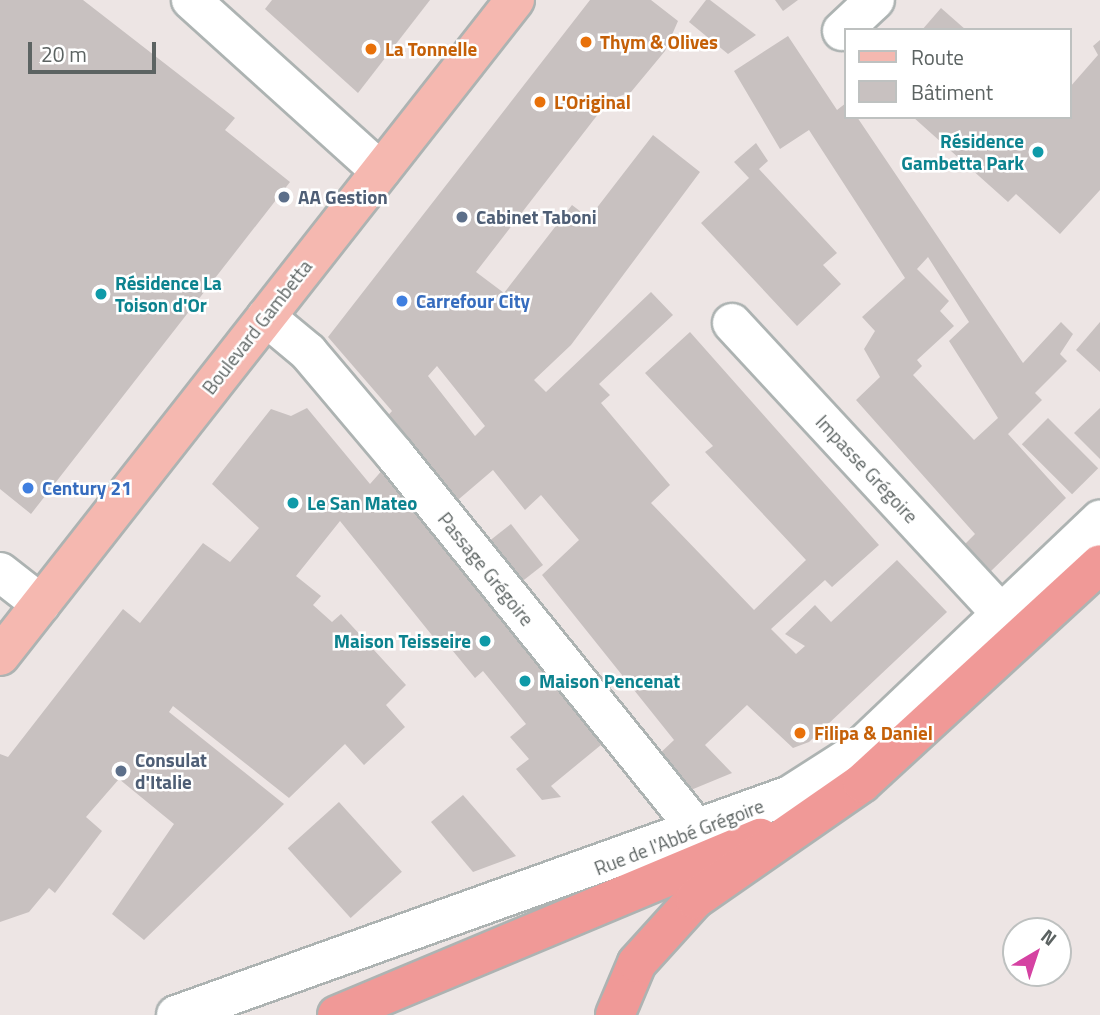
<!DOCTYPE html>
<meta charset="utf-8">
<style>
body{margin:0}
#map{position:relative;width:1100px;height:1015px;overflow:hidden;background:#ede5e4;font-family:"Titillium Web",sans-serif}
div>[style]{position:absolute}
.building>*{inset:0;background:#c8c1c0;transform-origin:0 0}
.roads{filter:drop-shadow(2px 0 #adb3b2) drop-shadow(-2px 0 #adb3b2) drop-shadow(0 2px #adb3b2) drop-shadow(0 -2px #adb3b2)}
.minor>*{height:38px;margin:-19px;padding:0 19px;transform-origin:19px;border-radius:19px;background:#fff}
.major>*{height:38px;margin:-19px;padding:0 19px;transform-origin:19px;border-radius:19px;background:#f5b8b0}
.highway>*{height:38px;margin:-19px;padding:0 19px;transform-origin:19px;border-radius:19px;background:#f09997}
.dots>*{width:19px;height:19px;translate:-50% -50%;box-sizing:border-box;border:4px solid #fff;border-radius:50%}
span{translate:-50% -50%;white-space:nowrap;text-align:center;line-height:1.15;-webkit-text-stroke:5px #fff;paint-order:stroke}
.food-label{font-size:19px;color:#c56008;font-weight:700}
.left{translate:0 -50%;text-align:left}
.culture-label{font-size:19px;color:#0d838f;font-weight:700}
.right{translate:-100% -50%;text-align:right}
.service-label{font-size:19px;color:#4e5e75;font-weight:700}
.shop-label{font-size:19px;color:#366cbe;font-weight:700}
.street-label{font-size:19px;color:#5c6362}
.legend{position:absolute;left:844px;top:28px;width:228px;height:91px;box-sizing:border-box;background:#fff;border:2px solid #bec1c0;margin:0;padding:9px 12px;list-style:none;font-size:21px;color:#5c6362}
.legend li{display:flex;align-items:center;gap:14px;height:35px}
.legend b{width:35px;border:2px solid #bec1c0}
.north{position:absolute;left:1002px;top:917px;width:70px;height:70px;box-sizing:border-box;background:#fff;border:2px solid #bec1c0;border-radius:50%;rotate:39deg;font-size:19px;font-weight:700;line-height:28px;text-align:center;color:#5c6362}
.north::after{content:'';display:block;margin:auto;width:24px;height:32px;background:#d542a2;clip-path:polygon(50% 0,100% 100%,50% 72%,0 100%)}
.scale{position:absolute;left:28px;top:42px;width:128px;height:32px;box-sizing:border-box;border:4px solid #5c6362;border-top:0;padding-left:9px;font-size:21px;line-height:24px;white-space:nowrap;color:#5c6362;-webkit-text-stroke:5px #fff;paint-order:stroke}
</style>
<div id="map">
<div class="building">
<i style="clip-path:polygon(0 0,83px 0,235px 118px,225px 130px,290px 182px,31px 514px,0 489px)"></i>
<i style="clip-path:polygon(272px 0,430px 0,358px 93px,265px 9px)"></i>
<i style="clip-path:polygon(evenodd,590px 0,651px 0,678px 21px,665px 51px,631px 92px,609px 100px,476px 272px,504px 293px,572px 205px,589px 218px,653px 135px,700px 172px,571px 345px,534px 380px,546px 392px,651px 292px,673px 315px,599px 384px,610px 395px,601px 403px,670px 485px,651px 503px,754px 610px,806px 560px,705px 452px,713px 446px,645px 373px,690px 332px,879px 545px,832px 587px,825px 580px,771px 629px,796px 654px,805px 646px,785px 634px,815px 605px,831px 622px,897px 560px,947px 612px,809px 742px,793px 748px,747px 705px,705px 745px,732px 773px,686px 792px,655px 758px,674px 740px,542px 575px,579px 540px,541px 495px,525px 510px,493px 470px,452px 505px,384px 420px,392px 411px,328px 337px,590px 0,437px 366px,485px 426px,475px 436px,428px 376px,437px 366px)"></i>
<i style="clip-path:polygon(706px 0,710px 0,756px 35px,728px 54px,689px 22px)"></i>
<i style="clip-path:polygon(775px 0,798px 0,783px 11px)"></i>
<i style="clip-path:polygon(941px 8px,966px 30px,922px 30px)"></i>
<i style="clip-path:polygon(evenodd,788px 36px,837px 110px,846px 103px,846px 117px,857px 117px,1023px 363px,1061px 322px,1073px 334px,1060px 354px,1067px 361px,1035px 393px,1042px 400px,1008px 434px,1066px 498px,990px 572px,964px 545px,975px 534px,856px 400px,880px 377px,864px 349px,875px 331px,862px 317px,905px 278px,809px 130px,780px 149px,734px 71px,788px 36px,928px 257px,969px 322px,949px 341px,998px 418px,974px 440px,913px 375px,922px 366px,917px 360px,954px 326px,940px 311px,949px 301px,917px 269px,928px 257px)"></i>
<i style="clip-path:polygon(1100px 40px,1100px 190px,1060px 234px,1016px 194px,1008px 202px,913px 117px,1070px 117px,1070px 87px,1098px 55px,1093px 46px)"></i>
<i style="clip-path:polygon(756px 143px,768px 161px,759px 169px,837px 253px,823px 265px,841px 284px,797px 326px,701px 223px,749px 178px,734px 162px)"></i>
<i style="clip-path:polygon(1100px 322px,1100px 372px,1076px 350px)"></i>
<i style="clip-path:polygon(307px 408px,370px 484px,385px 467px,607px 740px,551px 786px,561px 797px,542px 800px,516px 769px,529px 759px,510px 737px,526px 724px,483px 671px,475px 678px,448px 645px,443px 649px,340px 521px,296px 576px,321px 596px,313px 605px,332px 622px,341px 614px,406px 685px,386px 705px,405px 727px,364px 765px,345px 744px,289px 798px,173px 706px,169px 712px,284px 804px,144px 940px,112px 914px,174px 824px,119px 779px,86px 817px,102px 831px,55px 893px,49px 888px,29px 912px,0 922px,0 754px,8px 757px,123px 609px,140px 623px,203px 543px,230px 562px,259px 528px,212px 484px,271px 409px,291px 416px)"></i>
<i style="clip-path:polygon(1100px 408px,1100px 459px,1074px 433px)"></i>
<i style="left:1048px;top:418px;width:71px;height:37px;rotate:45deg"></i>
<i style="left:511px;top:524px;width:52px;height:34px;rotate:52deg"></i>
<i style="clip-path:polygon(463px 795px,516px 856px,473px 872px,431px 822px)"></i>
<i style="left:339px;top:802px;width:94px;height:69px;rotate:48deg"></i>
</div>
<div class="roads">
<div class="minor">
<i style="left:191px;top:0;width:255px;rotate:42.1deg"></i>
<i style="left:842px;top:31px;width:45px;rotate:-43.2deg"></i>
<i style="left:266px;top:317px;width:55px;rotate:39.8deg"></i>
<i style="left:308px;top:352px;width:135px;rotate:49.8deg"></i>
<i style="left:395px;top:455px;width:482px;rotate:51.1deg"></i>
<i style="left:732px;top:323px;width:398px;rotate:47.2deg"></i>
<i style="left:0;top:572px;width:52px;rotate:38deg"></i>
<i style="left:176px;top:1015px;width:652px;rotate:-19.71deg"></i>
<i style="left:790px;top:795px;width:76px;rotate:-32.6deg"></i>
<i style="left:854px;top:754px;width:340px;rotate:-43.6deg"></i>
</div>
<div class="major">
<i style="left:0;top:656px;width:834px;rotate:-51.87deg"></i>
</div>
<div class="highway">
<i style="left:337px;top:1015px;width:459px;rotate:-22.7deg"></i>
<i style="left:615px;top:1015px;width:56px;rotate:-67.1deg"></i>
<i style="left:637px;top:963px;width:86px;rotate:-47.8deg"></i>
<i style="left:695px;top:899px;width:203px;rotate:-34.8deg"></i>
<i style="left:862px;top:783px;width:323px;rotate:-42.6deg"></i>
</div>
</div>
<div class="dots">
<i style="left:586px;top:42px;background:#e8710a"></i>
<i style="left:371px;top:49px;background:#e8710a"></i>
<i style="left:540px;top:102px;background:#e8710a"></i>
<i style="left:1038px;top:152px;background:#0f9aa8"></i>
<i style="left:284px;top:197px;background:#5c6f8a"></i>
<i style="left:462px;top:217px;background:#5c6f8a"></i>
<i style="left:101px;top:294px;background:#0f9aa8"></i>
<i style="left:402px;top:301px;background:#3f7fe0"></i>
<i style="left:28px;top:488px;background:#3f7fe0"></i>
<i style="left:293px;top:503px;background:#0f9aa8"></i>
<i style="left:485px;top:641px;background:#0f9aa8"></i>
<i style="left:525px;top:681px;background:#0f9aa8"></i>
<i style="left:800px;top:733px;background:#e8710a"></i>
<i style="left:121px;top:771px;background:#5c6f8a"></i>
</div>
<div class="food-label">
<span class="left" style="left:600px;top:42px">Thym &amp; Olives</span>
<span class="left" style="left:385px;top:49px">La Tonnelle</span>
<span class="left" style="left:554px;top:102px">L'Original</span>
<span class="left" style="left:814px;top:733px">Filipa &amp; Daniel</span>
</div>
<div class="culture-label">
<span class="right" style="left:1024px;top:152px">Résidence<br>Gambetta Park</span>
<span class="left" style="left:115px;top:294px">Résidence La<br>Toison d'Or</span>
<span class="left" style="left:307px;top:503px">Le San Mateo</span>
<span class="right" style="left:471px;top:641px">Maison Teisseire</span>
<span class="left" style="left:539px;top:681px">Maison Pencenat</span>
</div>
<div class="service-label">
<span class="left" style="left:298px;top:197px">AA Gestion</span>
<span class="left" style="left:476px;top:217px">Cabinet Taboni</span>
<span class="left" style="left:135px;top:771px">Consulat<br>d'Italie</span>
</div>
<div class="shop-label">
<span class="left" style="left:416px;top:301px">Carrefour City</span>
<span class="left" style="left:42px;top:488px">Century 21</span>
</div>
<div class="street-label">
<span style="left:257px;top:327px;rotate:-52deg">Boulevard Gambetta</span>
<span style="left:867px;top:469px;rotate:47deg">Impasse Grégoire</span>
<span style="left:486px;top:569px;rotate:51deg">Passage Grégoire</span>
<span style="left:679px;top:837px;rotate:-21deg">Rue de l'Abbé Grégoire</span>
</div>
<ul class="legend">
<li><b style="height:9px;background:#f5b8b0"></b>Route</li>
<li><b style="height:19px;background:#c8c1c0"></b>Bâtiment</li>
</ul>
<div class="north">N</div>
<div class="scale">20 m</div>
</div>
